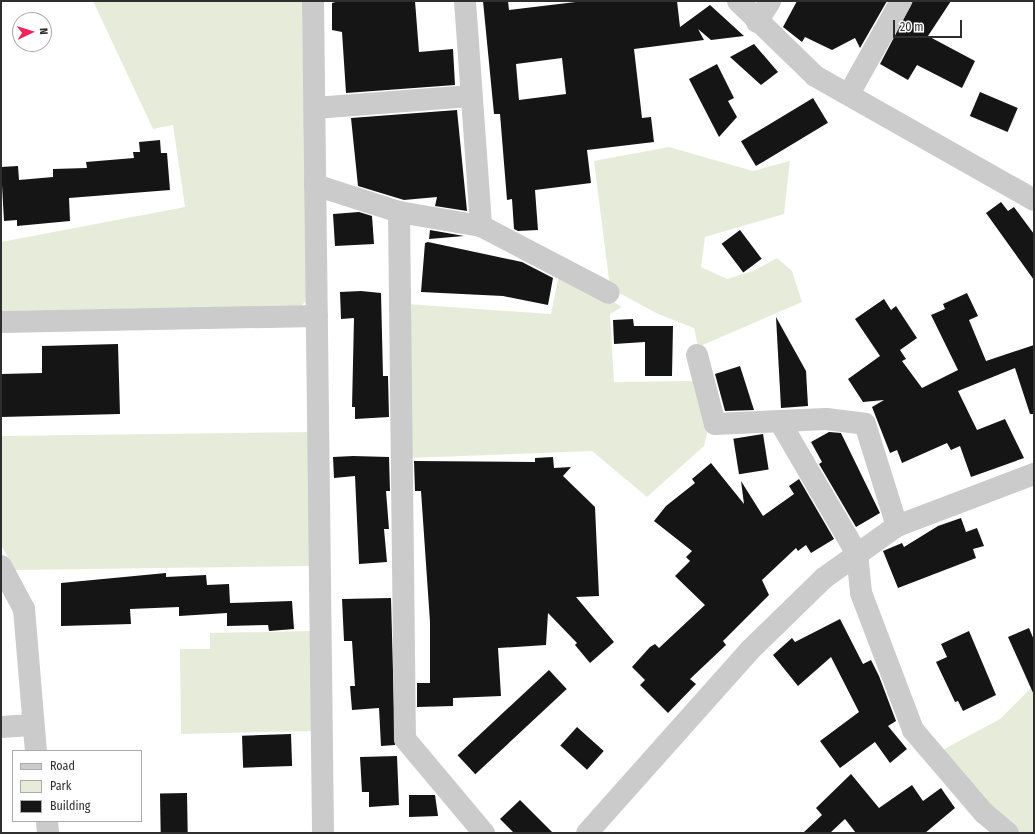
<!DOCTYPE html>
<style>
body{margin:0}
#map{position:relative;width:1035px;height:834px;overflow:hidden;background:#fff;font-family:"Fira Sans Condensed",sans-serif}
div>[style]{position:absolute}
.green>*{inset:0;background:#e7ecda}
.building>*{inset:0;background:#151515;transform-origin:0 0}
.minor>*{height:22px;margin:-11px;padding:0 11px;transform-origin:11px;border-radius:11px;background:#cbcbcb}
span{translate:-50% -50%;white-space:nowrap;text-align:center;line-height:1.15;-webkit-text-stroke:4px #fff;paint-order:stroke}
.frame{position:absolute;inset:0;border:2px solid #2e2e2e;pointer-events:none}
.legend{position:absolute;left:12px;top:750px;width:130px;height:72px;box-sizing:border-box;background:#fff;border:1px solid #ababab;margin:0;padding:5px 7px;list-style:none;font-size:12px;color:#2e2e2e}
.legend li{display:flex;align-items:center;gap:8px;height:20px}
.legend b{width:20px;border:1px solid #ababab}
.north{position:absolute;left:12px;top:12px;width:40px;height:40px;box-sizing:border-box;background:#fff;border:1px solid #ababab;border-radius:50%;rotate:86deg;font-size:11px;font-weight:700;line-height:16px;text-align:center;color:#2e2e2e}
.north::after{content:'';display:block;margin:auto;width:14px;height:18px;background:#f1245a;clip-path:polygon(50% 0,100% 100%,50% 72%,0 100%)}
.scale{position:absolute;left:893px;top:20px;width:69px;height:18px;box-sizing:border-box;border:2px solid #2e2e2e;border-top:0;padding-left:5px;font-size:12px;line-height:14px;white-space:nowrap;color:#2e2e2e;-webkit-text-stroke:3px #fff;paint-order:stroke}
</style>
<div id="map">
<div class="green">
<i style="clip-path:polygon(93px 1px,302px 1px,307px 300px,301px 306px,1px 311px,1px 242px,185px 207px,173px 125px,153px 129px)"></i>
<i style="clip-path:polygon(669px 147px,753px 171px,790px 161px,784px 214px,705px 237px,701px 267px,727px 279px,753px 271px,777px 258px,792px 271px,802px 302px,698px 347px,694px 328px,658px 314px,610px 288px,594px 161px)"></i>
<i style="clip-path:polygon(560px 269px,622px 307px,610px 314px,614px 382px,697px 381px,709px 424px,704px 446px,647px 497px,592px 451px,409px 458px,407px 304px,551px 314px)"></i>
<i style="clip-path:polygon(308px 432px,310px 566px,15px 570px,1px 545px,1px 436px)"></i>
<i style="clip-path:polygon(312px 631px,314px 731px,181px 734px,180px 649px,210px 649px,210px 633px)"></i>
<i style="clip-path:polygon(1034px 685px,1034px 833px,1014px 833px,935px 754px,1000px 719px)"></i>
</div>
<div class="building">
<i style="clip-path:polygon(339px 1px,415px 1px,419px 52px,453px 49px,455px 85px,346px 93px,342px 32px,332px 30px,332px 3px)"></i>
<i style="clip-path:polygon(evenodd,483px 1px,508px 1px,509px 10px,584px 1px,677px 1px,680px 27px,710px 5px,744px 36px,711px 40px,698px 29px,704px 40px,634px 49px,642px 118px,651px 117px,654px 142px,587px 150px,591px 183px,535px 190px,538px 230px,518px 231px,514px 229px,512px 199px,507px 200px,500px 114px,494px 114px,483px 1px,562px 58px,566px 94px,519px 100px,516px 64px,562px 58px)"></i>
<i style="clip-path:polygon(797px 1px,887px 1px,860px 48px,855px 38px,832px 50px,805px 37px,802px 42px,783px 27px)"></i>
<i style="clip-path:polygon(913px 1px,951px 1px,928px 36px,975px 61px,962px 88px,917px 65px,908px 80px,880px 64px)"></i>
<i style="clip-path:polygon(754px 44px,778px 72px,761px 85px,730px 57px)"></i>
<i style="clip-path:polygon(717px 64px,734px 98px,728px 101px,737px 117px,719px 137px,689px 79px)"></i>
<i style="left:980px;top:92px;width:41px;height:26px;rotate:23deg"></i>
<i style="left:813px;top:98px;width:29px;height:84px;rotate:59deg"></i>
<i style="clip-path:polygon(457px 110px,467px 211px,435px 206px,437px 197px,404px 200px,358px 186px,351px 118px)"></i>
<i style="clip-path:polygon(160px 140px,161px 153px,167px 153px,170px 190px,69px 198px,70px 221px,17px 226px,17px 220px,4px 221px,1px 167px,18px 166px,19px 180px,53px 177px,53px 169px,87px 168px,86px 162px,134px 158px,133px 152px,140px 152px,139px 142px)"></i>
<i style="clip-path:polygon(1001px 202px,1008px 211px,1014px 207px,1034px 234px,1034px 280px,986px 213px)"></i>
<i style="clip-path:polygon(359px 212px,372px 216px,374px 244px,335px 246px,333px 214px)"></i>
<i style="clip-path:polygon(430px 230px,464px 236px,429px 239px)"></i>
<i style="left:740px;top:230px;width:36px;height:23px;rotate:53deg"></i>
<i style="clip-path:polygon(428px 242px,522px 262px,553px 278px,548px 305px,503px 296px,421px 292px,425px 243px)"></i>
<i style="clip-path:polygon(361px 291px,381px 293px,383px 376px,388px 376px,389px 417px,355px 419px,355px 407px,352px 407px,354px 318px,341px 319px,340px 292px)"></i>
<i style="clip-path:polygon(967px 293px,978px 316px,969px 320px,986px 361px,1034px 345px,1034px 414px,1030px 414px,1015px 368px,958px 391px,977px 430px,1005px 419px,1024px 458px,971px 477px,960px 446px,951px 450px,947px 443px,902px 463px,897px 450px,890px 453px,872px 407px,884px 400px,863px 402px,848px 379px,880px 356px,855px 319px,884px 299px,891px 310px,896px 306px,917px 338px,900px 350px,906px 359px,902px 361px,922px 388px,958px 370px,931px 315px,945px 309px,943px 304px)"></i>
<i style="clip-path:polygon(776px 317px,806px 371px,808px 406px,781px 408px)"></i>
<i style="clip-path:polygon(633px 319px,634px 326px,673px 326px,672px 376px,645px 376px,645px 342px,614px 344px,613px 320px)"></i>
<i style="clip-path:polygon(118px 344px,120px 414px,1px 417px,1px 374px,42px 373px,42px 346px)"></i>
<i style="clip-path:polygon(740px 366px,754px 410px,725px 411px,715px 374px)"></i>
<i style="clip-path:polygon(829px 432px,841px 433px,880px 513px,856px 527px,819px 464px,822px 462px,811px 442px)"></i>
<i style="left:763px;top:434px;width:36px;height:30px;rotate:81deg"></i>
<i style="clip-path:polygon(353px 456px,389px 457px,390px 491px,386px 491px,389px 529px,384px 529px,387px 562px,359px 564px,355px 476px,334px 478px,333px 457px)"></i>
<i style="clip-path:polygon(553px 457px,554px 468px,571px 467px,563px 476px,595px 507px,599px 596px,576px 597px,614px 642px,590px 663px,575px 645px,577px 643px,548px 613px,546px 645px,498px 648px,501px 696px,453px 698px,453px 706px,417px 707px,417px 683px,430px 683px,430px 622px,421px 491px,415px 491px,414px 461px,535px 462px,535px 458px)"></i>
<i style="clip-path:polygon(711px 463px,744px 504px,741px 481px,763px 516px,794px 494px,789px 486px,799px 479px,834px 539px,811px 553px,806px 545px,798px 551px,796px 548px,762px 580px,769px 595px,723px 641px,726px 645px,690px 679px,696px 684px,668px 713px,640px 685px,645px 680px,632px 667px,650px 647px,655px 644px,659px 648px,705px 605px,675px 576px,690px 561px,686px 557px,692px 551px,654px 521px,666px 506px,695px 483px,692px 479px)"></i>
<i style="clip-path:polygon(961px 518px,966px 532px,977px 528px,984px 546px,973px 549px,976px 558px,898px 588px,883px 551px,902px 543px,904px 547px,938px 526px)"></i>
<i style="clip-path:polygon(166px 573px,166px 577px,206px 575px,207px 585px,229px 584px,230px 603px,292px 601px,294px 629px,269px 631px,268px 625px,227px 626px,227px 613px,179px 616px,179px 607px,130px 609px,131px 624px,61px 626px,61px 583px)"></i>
<i style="clip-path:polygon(391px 598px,395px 745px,381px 746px,379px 708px,352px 710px,350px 686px,355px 686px,352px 641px,344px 641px,342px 599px)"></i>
<i style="clip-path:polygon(840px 619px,863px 664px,871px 660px,879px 676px,896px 721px,888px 726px,907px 749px,890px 763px,875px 742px,840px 768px,820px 741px,859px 712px,831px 657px,798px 686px,773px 655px,792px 638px,795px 642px)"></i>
<i style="clip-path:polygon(1029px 628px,1034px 640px,1034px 695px,1008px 637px)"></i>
<i style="clip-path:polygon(969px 631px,996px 695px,963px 711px,958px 701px,955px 702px,936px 662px,947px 657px,941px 644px)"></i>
<i style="left:549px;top:670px;width:26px;height:125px;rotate:47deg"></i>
<i style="left:577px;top:727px;width:36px;height:25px;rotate:42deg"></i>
<i style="left:291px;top:734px;width:32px;height:49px;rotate:88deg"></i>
<i style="clip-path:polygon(397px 756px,399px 805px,369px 807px,369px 792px,362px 792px,360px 757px)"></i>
<i style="clip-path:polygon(851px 774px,879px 808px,912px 785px,923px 801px,941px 788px,955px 808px,925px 833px,856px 833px,845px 819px,830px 833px,803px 833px,822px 815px,816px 808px)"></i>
<i style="left:187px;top:793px;width:40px;height:27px;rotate:89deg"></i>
<i style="clip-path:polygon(409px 795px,435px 795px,438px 816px,409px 817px)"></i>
<i style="clip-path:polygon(520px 800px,553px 833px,514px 833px,500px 819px)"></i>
</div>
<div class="minor">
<i style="left:313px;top:1px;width:832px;rotate:89.31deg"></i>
<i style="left:465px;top:1px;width:226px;rotate:85.9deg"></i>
<i style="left:738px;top:1px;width:107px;rotate:44.2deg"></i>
<i style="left:815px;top:76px;width:252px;rotate:29.5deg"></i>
<i style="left:757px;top:22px;width:25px;rotate:-58deg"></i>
<i style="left:849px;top:94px;width:107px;rotate:-60.8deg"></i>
<i style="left:315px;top:108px;width:156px;rotate:-4.4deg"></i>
<i style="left:315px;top:185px;width:88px;rotate:17.8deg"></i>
<i style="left:399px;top:212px;width:83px;rotate:9.7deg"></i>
<i style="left:481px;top:226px;width:144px;rotate:27.6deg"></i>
<i style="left:399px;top:212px;width:527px;rotate:89.35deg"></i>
<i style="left:405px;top:739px;width:123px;rotate:50deg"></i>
<i style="left:1px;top:322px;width:316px;rotate:-1.1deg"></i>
<i style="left:697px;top:355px;width:71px;rotate:75.4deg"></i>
<i style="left:715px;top:424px;width:111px;rotate:-2.6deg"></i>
<i style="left:826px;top:419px;width:39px;rotate:7deg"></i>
<i style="left:865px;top:424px;width:107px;rotate:72.6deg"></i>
<i style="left:780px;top:422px;width:153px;rotate:59.7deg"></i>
<i style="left:857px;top:554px;width:39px;rotate:84deg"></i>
<i style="left:861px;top:593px;width:147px;rotate:69.2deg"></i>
<i style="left:913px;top:730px;width:109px;rotate:49.5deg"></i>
<i style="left:984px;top:813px;width:31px;rotate:40deg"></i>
<i style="left:1px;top:566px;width:49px;rotate:61.9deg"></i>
<i style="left:24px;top:609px;width:143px;rotate:85.2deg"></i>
<i style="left:1px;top:727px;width:30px;rotate:-4deg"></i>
<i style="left:47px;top:821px;width:12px;rotate:85deg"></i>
<i style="left:587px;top:833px;width:245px;rotate:-48.3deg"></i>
<i style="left:750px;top:650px;width:103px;rotate:-44.2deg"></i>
<i style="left:824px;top:578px;width:90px;rotate:-35.5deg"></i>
<i style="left:897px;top:526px;width:147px;rotate:-20.8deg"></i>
</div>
<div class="frame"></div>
<ul class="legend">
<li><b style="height:5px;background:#cbcbcb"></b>Road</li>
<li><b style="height:11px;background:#e7ecda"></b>Park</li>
<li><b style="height:11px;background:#151515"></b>Building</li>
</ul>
<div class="north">N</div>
<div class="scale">20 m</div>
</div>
